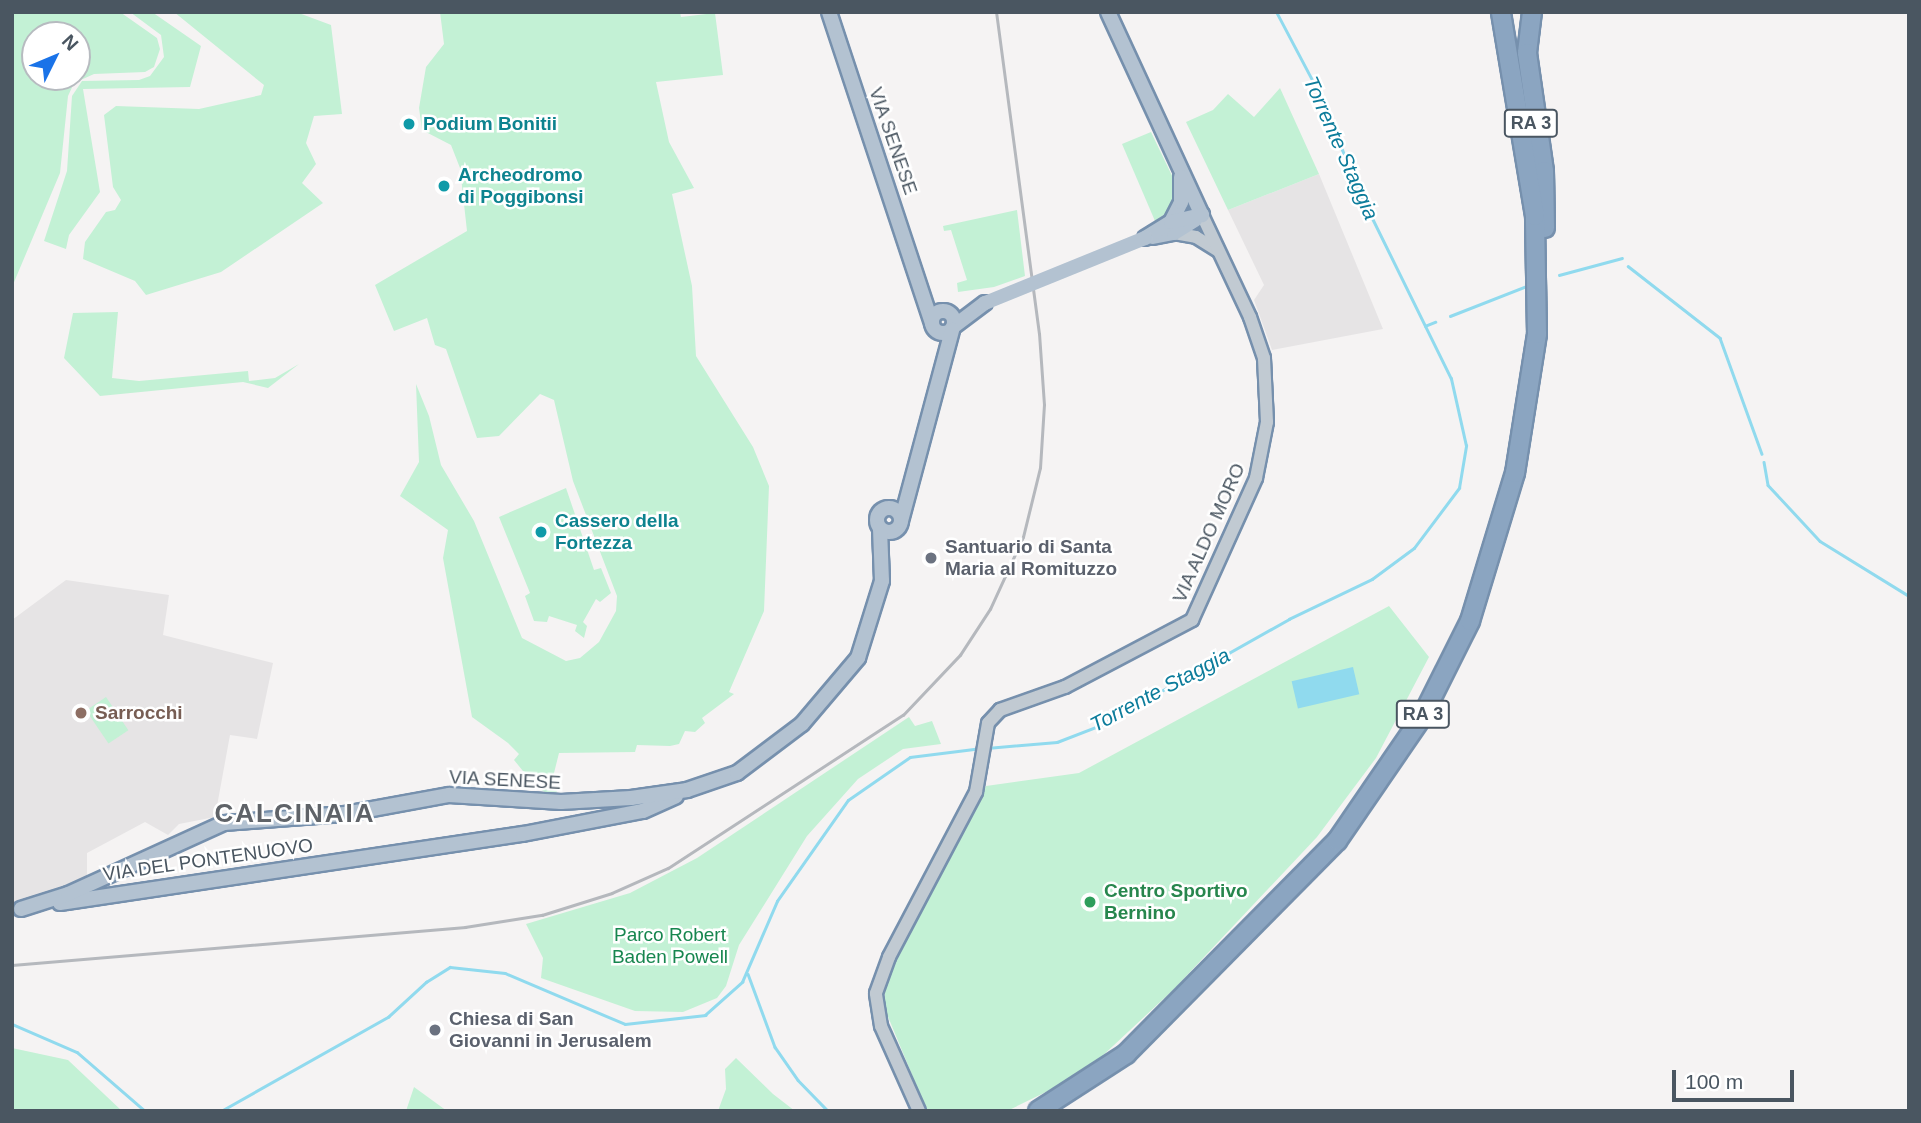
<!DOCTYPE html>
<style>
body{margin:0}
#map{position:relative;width:1921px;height:1123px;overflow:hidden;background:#f5f3f3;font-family:Arial,sans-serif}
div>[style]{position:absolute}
.education>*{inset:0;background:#e6e4e5}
.green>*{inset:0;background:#c3f1d5;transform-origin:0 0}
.water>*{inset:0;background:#90daee;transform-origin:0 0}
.stream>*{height:2.5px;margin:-1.25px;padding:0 1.25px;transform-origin:1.25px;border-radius:1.25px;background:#90daee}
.roads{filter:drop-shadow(2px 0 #7690ad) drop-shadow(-2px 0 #7690ad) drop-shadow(0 2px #7690ad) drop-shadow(0 -2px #7690ad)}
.minor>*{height:12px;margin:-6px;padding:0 6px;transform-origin:6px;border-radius:6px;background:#c1cad2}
.major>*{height:14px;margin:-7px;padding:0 7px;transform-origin:7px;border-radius:7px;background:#b3c2d1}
.major>.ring{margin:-7px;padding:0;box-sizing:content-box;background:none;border:14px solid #b3c2d1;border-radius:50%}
.highway>*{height:18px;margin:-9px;padding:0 9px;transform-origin:9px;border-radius:9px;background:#8ba5c1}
.rail>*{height:2.5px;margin:-1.25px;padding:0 1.25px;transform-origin:1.25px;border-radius:1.25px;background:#b5b8bd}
.major-bridge>*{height:14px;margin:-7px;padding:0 7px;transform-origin:7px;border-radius:7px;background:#b3c2d1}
.dots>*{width:19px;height:19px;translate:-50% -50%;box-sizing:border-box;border:4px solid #fff;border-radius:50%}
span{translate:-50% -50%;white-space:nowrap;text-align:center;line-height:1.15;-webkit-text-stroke:5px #fff;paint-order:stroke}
.shield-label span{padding:2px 5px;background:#fff;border:2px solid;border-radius:5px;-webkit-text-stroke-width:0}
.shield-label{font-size:18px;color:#4a5661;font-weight:700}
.culture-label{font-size:19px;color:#0d838f;font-weight:700}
.left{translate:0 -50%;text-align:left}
.street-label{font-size:19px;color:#4a5661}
.worship-label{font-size:19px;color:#5b616d;font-weight:700}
.education-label{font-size:19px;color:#785e54;font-weight:700}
.leisure-label{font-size:19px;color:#27864d;font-weight:700}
.park-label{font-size:19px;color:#17864f}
.water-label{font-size:21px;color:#0c7c9b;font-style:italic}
.district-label{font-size:26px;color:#5f6368;font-weight:700;letter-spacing:2px}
.frame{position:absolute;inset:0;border:14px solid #4a5661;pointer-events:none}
.north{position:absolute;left:21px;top:21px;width:70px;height:70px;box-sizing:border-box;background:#fff;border:2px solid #b7bbc0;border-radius:50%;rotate:47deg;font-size:19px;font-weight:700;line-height:28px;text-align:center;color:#4a5661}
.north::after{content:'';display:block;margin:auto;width:24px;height:32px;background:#1a73e8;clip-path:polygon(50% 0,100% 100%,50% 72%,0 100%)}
.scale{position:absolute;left:1672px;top:1070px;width:122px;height:32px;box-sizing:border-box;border:4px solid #4a5661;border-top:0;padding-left:9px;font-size:21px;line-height:24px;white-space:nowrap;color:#4a5661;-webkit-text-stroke:5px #fff;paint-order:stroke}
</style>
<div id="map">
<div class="education">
<i style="clip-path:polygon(1319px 174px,1383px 329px,1272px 350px,1254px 300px,1264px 285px,1228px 210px)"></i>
<i style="clip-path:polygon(66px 580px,169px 595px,163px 635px,273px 663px,257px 739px,230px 735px,215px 817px,179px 824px,168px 835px,145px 822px,87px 853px,87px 878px,59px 894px,12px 905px,12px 620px)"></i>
</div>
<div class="green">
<i style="clip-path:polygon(evenodd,12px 12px,120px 12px,157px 38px,160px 49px,154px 67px,145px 72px,94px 74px,74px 83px,68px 96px,60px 173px,12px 287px,12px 12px,35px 35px,77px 35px,77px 77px,35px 77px,35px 35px)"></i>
<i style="clip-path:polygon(130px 12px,152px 12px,201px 46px,190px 87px,83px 89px,100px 192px,69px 235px,66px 249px,44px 241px,67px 171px,72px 96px,82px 81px,139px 80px,150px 76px,164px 57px,161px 35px)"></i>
<i style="clip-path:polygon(174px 12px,296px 12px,331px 25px,342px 114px,314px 116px,306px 143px,316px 164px,302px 183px,323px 203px,221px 272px,146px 295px,135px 281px,83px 259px,85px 242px,106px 212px,115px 210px,121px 200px,113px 187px,104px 115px,116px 106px,199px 109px,261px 95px,264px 85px)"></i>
<i style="clip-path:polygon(440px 12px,680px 12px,681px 17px,715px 13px,723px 75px,656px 82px,669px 142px,694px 188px,672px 194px,692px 286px,696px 356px,753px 447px,769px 486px,764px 611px,729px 692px,734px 694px,702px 718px,705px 723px,695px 732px,685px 731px,679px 744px,670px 746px,637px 745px,635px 752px,559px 753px,553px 777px,557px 792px,550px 795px,536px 787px,514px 760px,519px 754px,508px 743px,472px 717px,443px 558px,448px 530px,400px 496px,419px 462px,416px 384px,429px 416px,441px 465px,474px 521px,522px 638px,566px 661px,580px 658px,599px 642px,616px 611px,617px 596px,573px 481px,554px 400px,540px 394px,499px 436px,477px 438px,446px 349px,435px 345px,427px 318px,394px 331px,375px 285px,467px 231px,460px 168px,451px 145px,422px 130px,419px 108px,426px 67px,444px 44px)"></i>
<i style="clip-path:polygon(1280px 88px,1319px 174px,1228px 210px,1186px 122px,1213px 110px,1228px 94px,1254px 117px)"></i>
<i style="clip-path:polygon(1151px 132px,1176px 184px,1169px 211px,1155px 221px,1122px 144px)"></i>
<i style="clip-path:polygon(1017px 210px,1025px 276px,994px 287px,958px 292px,957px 283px,967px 280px,951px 230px,944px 231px,943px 226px)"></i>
<i style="clip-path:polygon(118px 312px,112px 378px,139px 381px,248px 371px,249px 381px,275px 378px,299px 364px,268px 388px,243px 382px,100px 396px,64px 358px,73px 313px)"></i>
<i style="clip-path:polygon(566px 488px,594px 570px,601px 568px,611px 593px,600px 602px,596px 599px,583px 622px,587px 626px,584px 638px,575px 631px,577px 625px,549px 616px,547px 622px,534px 621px,525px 596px,530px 593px,499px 517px)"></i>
<i style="clip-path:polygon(1389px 606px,1429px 657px,1376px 758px,1317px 837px,1174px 989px,1083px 1074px,1007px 1111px,927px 1111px,884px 1007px,885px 991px,895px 957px,986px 786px,1079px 773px)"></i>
<i style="left:106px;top:697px;width:40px;height:24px;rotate:56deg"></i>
<i style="clip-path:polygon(909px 717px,915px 726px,932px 721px,941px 744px,903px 749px,858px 779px,807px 836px,739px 945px,726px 986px,717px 998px,683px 1012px,635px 1011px,541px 978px,543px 958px,526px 924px,630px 893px,697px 858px)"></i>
<i style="clip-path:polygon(12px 1048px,68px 1060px,122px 1111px,12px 1111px)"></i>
<i style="clip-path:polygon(736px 1058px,773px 1094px,795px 1111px,718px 1111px,726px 1089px,725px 1069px)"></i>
<i style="clip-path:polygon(414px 1087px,447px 1111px,406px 1111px)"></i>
</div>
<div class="water">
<i style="left:1353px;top:667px;width:28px;height:63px;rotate:77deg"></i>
</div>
<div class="stream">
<i style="left:1628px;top:266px;width:117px;rotate:38deg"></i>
<i style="left:1720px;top:338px;width:123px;rotate:70.1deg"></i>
<i style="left:1559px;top:275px;width:65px;rotate:-15.1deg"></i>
<i style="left:1450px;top:316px;width:85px;rotate:-21.4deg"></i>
<i style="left:1425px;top:326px;width:11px;rotate:-22deg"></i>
<i style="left:1764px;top:462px;width:23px;rotate:80deg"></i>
<i style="left:1768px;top:485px;width:76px;rotate:47.1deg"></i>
<i style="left:1820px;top:541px;width:105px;rotate:31.7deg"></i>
<i style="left:987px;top:748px;width:70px;rotate:-4.9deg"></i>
<i style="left:1057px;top:742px;width:47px;rotate:-21.1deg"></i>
<i style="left:1101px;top:725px;width:216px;rotate:-29.4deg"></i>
<i style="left:1289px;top:619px;width:92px;rotate:-25.7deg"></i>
<i style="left:1372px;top:579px;width:52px;rotate:-36.4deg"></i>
<i style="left:1414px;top:548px;width:75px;rotate:-53.1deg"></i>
<i style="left:1459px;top:488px;width:43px;rotate:-80.5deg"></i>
<i style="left:1466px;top:446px;width:69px;rotate:-102.6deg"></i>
<i style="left:1451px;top:379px;width:215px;rotate:-116.2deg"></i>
<i style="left:1356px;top:186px;width:91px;rotate:-111.2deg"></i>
<i style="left:1323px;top:101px;width:101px;rotate:-117.8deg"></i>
<i style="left:748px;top:974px;width:78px;rotate:69.7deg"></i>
<i style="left:775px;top:1047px;width:40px;rotate:55.1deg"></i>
<i style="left:798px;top:1080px;width:43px;rotate:45.9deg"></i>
<i style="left:12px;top:1024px;width:71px;rotate:23.3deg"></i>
<i style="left:77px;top:1052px;width:90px;rotate:40.9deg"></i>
<i style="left:221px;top:1111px;width:192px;rotate:-29.4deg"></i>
<i style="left:388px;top:1017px;width:52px;rotate:-42.6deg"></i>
<i style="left:426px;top:982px;width:28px;rotate:-32deg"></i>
<i style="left:450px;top:967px;width:55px;rotate:6.2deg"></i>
<i style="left:505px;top:973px;width:130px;rotate:23deg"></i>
<i style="left:625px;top:1024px;width:81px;rotate:-6.4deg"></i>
<i style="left:705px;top:1015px;width:50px;rotate:-41.7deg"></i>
<i style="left:742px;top:982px;width:88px;rotate:-66.6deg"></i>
<i style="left:777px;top:901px;width:123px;rotate:-54.9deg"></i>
<i style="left:848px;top:800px;width:75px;rotate:-34.7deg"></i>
<i style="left:910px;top:757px;width:72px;rotate:-7.2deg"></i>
</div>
<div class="roads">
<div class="minor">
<i style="left:1174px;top:233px;width:22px;rotate:10deg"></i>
<i style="left:1196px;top:237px;width:26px;rotate:32deg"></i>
<i style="left:919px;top:1111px;width:93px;rotate:-114.1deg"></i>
<i style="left:881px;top:1026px;width:33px;rotate:-99deg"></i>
<i style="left:876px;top:993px;width:38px;rotate:-70deg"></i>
<i style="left:889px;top:957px;width:187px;rotate:-62.2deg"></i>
<i style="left:976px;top:792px;width:70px;rotate:-80.1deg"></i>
<i style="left:988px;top:723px;width:18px;rotate:-47deg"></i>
<i style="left:1000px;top:710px;width:69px;rotate:-19.5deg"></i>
<i style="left:1065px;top:687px;width:144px;rotate:-27.8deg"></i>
<i style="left:1192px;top:620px;width:156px;rotate:-65.7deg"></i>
<i style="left:1256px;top:478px;width:57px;rotate:-78.9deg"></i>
<i style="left:1267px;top:422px;width:64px;rotate:-92.7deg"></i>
<i style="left:1264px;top:358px;width:43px;rotate:-108.9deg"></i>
<i style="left:1250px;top:317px;width:113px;rotate:-115.2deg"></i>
</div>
<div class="major">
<i style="left:829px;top:12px;width:328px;rotate:71.7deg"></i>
<i style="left:1108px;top:12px;width:224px;rotate:65.2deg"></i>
<i style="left:1171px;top:222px;width:22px;rotate:-63deg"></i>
<i style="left:1181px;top:202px;width:25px;rotate:-90deg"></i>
<i style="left:1153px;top:237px;width:21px;rotate:-11deg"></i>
<i style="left:1174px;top:233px;width:25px;rotate:-32deg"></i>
<i style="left:1145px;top:238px;width:31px;rotate:-32deg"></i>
<i style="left:1171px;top:222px;width:32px;rotate:-13deg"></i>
<i class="ring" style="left:932px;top:311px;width:8px;height:8px"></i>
<i style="left:953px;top:327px;width:40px;rotate:-37deg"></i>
<i class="ring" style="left:877px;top:508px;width:10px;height:10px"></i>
<i style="left:901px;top:521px;width:198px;rotate:-75deg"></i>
<i style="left:60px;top:903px;width:468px;rotate:-8.5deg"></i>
<i style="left:523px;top:834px;width:122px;rotate:-10.9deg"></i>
<i style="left:643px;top:811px;width:36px;rotate:-24deg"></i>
<i style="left:21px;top:909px;width:49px;rotate:-17.7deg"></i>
<i style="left:68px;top:894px;width:171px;rotate:-24.5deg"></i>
<i style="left:224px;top:823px;width:121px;rotate:-4.3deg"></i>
<i style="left:345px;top:814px;width:106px;rotate:-10.4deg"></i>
<i style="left:449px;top:795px;width:112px;rotate:3.6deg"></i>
<i style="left:561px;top:802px;width:70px;rotate:-3.3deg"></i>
<i style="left:631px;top:798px;width:57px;rotate:-8.1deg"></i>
<i style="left:687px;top:790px;width:53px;rotate:-18.8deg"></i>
<i style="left:737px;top:773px;width:81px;rotate:-37deg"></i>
<i style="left:802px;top:724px;width:87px;rotate:-49.7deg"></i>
<i style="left:858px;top:658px;width:81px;rotate:-72.7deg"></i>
<i style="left:882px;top:581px;width:53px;rotate:-92.2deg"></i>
</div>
<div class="highway">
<i style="left:1532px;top:12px;width:41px;rotate:97deg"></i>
<i style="left:1527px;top:53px;width:119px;rotate:81.8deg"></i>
<i style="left:1544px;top:171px;width:57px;rotate:89deg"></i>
<i style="left:1038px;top:1111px;width:105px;rotate:-32.9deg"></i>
<i style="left:1126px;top:1054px;width:300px;rotate:-45.3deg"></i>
<i style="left:1337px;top:841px;width:150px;rotate:-55.6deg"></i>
<i style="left:1422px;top:717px;width:107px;rotate:-63.4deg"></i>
<i style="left:1470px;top:621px;width:155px;rotate:-73.1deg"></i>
<i style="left:1515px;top:473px;width:141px;rotate:-81deg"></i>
<i style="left:1537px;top:334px;width:118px;rotate:-91deg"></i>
<i style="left:1535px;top:216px;width:207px;rotate:-99.5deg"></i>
</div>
</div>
<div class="rail">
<i style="left:12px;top:965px;width:455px;rotate:-4.8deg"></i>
<i style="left:465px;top:927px;width:78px;rotate:-8.9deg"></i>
<i style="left:542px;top:915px;width:73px;rotate:-17.4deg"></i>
<i style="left:612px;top:893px;width:61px;rotate:-24.1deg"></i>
<i style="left:668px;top:868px;width:280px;rotate:-33.1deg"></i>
<i style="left:903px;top:715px;width:83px;rotate:-46.5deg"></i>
<i style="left:960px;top:655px;width:55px;rotate:-56.9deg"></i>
<i style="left:990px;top:609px;width:79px;rotate:-65.4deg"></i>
<i style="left:1023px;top:537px;width:71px;rotate:-76.2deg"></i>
<i style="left:1040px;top:468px;width:63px;rotate:-86.4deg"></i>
<i style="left:1044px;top:405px;width:71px;rotate:-94deg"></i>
<i style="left:1039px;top:334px;width:325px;rotate:-97.6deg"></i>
</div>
<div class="major-bridge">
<i style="left:985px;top:303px;width:173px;rotate:-22.1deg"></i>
</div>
<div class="dots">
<i style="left:409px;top:124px;background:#0f9aa8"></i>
<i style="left:444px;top:186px;background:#0f9aa8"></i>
<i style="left:541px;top:532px;background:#0f9aa8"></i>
<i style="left:931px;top:558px;background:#6b7280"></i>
<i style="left:81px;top:713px;background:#8d6e63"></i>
<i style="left:1090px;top:902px;background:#2e9e5b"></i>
<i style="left:435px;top:1030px;background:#6b7280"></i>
</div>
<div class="shield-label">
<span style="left:1531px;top:123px">RA 3</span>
<span style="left:1423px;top:714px">RA 3</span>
</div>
<div class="culture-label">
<span class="left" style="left:423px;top:124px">Podium Bonitii</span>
<span class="left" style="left:458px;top:186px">Archeodromo<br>di Poggibonsi</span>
<span class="left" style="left:555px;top:532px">Cassero della<br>Fortezza</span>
</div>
<div class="street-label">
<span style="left:893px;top:141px;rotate:71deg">VIA SENESE</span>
<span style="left:1209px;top:533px;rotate:-66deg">VIA ALDO MORO</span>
<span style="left:505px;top:780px;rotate:3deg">VIA SENESE</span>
<span style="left:208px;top:860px;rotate:-8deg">VIA DEL PONTENUOVO</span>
</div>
<div class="worship-label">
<span class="left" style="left:945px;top:558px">Santuario di Santa<br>Maria al Romituzzo</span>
<span class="left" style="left:449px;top:1030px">Chiesa di San<br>Giovanni in Jerusalem</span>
</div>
<div class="education-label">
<span class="left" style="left:95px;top:713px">Sarrocchi</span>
</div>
<div class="leisure-label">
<span class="left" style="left:1104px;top:902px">Centro Sportivo<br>Bernino</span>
</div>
<div class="park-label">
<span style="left:670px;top:946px">Parco Robert<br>Baden Powell</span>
</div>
<div class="water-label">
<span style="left:1341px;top:148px;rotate:66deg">Torrente Staggia</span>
<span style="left:1160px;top:690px;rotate:-28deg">Torrente Staggia</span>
</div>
<div class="district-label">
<span style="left:295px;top:814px">CALCINAIA</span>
</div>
<div class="frame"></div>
<div class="north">N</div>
<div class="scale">100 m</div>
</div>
